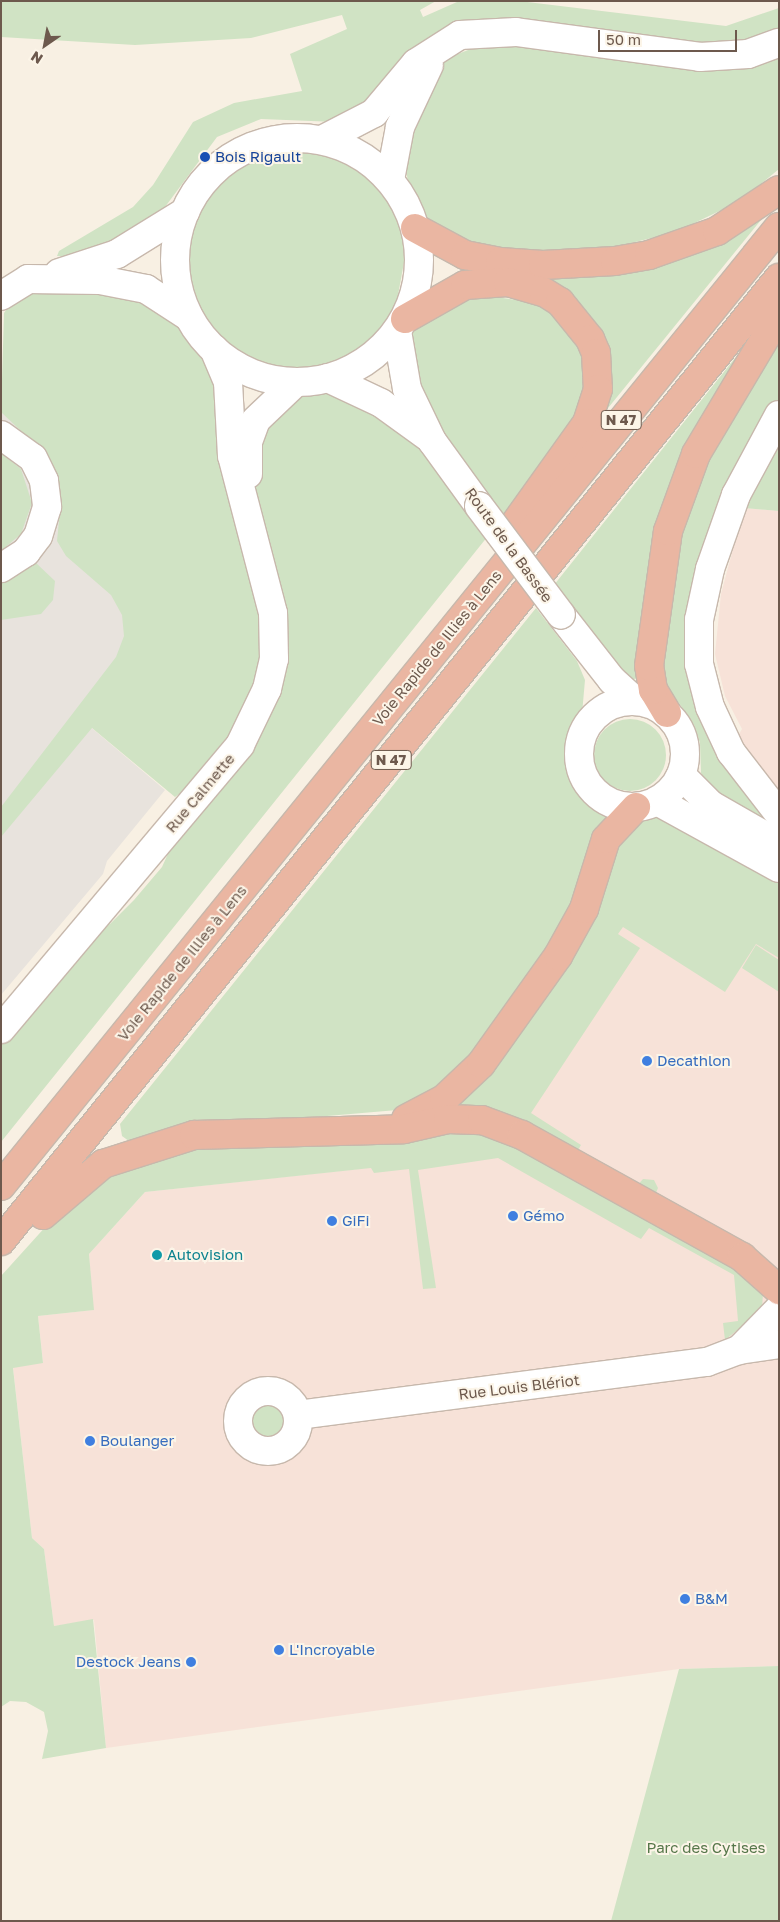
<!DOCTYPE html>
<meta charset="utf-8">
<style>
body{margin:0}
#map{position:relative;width:780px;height:1922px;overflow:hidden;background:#f8f0e3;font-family:"Golos Text",sans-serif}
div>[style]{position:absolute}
.commercial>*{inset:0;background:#f7e2d8}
.industrial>*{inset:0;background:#e8e3dd}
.green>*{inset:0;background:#d0e3c4}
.round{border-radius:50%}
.roads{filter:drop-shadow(1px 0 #c7b8ac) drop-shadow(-1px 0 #c7b8ac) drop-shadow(0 1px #c7b8ac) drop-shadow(0 -1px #c7b8ac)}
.minor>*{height:28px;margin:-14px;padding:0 14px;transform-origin:14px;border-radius:14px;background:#fff}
.minor>.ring{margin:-14px;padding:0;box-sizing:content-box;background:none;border:28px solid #fff;border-radius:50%}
.highway>*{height:28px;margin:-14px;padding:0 14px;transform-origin:14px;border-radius:14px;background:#eab6a2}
.bridges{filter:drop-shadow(1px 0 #c7b8ac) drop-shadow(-1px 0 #c7b8ac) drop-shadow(0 1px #c7b8ac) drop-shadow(0 -1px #c7b8ac)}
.minor-bridge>*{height:28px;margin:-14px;padding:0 14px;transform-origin:14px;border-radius:14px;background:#fff}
.dots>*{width:14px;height:14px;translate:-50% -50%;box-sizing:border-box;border:2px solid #fcf5e8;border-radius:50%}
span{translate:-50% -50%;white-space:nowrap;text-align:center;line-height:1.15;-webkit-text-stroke:4px #fcf5e8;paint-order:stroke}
.shield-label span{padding:1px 4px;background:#fcf5e8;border:1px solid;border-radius:4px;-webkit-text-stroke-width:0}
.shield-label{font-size:14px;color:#6d594d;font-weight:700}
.transit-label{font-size:15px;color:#164399}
.left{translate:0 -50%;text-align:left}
.street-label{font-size:15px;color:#6d594d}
.shop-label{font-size:15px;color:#366cbe}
.right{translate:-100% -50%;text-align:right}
.culture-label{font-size:15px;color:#0d838f}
.park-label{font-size:15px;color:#56774a}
.frame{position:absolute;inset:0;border:2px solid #6d594d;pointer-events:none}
.north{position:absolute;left:20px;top:20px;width:50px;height:50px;-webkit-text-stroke:4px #fcf5e8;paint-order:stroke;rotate:213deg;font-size:14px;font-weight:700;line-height:20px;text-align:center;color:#6d594d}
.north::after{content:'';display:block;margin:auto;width:18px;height:22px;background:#6d594d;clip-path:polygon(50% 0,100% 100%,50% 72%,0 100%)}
.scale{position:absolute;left:598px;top:30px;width:139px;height:22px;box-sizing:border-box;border:2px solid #6d594d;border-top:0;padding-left:6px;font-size:15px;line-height:18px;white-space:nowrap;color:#6d594d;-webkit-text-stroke:4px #fcf5e8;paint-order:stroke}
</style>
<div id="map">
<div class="commercial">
<i style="clip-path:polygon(744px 508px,779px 511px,779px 1666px,679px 1669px,106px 1748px,94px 1620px,54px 1626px,44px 1549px,32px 1538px,13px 1367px,43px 1362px,38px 1316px,93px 1310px,89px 1254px,145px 1192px,413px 1163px,617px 934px,645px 898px,742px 729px,725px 696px,715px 654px,721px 594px)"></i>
</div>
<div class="industrial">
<i style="clip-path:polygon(1px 393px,76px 475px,146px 630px,74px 713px,165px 790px,107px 861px,103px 874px,1px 995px)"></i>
</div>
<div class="green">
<i style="clip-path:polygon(1px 1px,436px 1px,420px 10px,423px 17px,457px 2px,519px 1px,726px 26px,779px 8px,779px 29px,770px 35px,715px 47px,504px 20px,336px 122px,261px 119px,217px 137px,162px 211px,113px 245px,74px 257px,57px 256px,59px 251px,133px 207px,153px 185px,193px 122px,234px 103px,302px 91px,290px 54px,347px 29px,342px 15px,251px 38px,135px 45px,1px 37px)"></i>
<i style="clip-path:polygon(489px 42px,779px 52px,779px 169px,740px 201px,676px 232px,615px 247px,480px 253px,431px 228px,409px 188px,402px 146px,435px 71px,450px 57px)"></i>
<i style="clip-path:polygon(291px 150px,340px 159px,368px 176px,398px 216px,406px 251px,396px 306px,377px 336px,347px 358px,303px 370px,257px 363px,216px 336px,193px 303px,186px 262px,192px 227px,210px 191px,243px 163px)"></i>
<i style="clip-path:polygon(755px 216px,761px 220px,604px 413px,607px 370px,512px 270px,544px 273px)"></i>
<i style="clip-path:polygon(116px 288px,172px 314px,218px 376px,265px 651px,252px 705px,197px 781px,175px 797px,92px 728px,1px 837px,1px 807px,116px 657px,124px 636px,122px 615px,111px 595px,66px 556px,57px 541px,61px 500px,57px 478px,41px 450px,1px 412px,4px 313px,13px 300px,36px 289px)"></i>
<i style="clip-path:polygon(482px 295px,537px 303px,554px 315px,583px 355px,585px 383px,577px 415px,503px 519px,423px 409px,409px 338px,415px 327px,461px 301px)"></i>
<i style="clip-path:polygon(779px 332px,779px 400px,758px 434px,689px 625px,767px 824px,709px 787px,701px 773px,700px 743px,694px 725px,661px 677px,665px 569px,703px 456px)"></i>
<i style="clip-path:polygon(743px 348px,705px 417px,640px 678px,628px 680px,554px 585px)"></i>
<i style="clip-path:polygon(325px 392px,340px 395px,410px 433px,488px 536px,1px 1142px,1px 1044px,98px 928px,110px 924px,134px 900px,162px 867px,176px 836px,269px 713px,254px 474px,260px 427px,297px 395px)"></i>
<i style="clip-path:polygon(779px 436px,779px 511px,744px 508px)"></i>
<i style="clip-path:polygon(1px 453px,21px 469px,32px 503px,21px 534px,1px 551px)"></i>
<i style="clip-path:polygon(35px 562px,55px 581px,53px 600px,41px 614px,1px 620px,1px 581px)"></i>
<i style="clip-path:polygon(536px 608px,577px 661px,585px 680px,582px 714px,569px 751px,578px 787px,587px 799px,613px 815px,578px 905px,474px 1060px,409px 1109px,210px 1126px,133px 1144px,122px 1136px,120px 1124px)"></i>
<i class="round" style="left:594px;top:719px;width:72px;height:72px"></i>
<i style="clip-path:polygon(644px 817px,658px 817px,779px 880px,779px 958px,756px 944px,725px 992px,623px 927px,618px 934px,640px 948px,531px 1113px,581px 1145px,577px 1152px,636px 1187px,643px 1179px,654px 1180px,658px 1188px,653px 1200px,457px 1112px,454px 1100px,468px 1087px,611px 843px)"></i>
<i style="clip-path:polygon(756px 945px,779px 960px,779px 992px,742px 968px)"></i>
<i style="clip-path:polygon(479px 1126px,744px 1272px,763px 1292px,762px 1310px,725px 1340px,723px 1323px,738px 1321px,734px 1275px,649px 1228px,641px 1239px,637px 1237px,498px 1158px,418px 1170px,436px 1288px,423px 1289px,409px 1169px,374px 1173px,371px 1168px,145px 1192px,89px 1254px,94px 1310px,38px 1316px,43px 1363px,13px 1368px,32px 1538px,44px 1549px,54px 1626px,93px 1619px,106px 1748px,42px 1759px,48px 1731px,44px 1712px,26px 1702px,10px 1701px,1px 1707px,1px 1276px,48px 1224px,116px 1171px,169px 1153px,215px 1144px)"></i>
<i class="round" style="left:249px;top:1401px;width:38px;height:38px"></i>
<i style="clip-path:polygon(779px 1666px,779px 1921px,611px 1921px,679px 1669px)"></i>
</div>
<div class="roads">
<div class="minor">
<i class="ring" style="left:175px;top:138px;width:216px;height:216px"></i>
<i style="left:322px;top:140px;width:59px;rotate:-27.4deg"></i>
<i style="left:374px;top:113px;width:65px;rotate:-50deg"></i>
<i style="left:416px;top:63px;width:52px;rotate:-32.5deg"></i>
<i style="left:460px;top:35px;width:56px;rotate:-3.1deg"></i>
<i style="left:516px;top:32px;width:186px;rotate:7.7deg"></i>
<i style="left:700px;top:57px;width:48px;rotate:-3.6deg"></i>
<i style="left:748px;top:54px;width:33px;rotate:-20deg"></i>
<i style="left:390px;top:180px;width:54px;rotate:-79.3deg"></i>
<i style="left:400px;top:127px;width:68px;rotate:-64.9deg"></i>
<i style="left:59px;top:273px;width:61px;rotate:-18.1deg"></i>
<i style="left:117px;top:254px;width:80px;rotate:-31.7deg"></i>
<i style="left:1px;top:296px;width:32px;rotate:-32deg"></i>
<i style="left:28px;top:279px;width:72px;rotate:0.8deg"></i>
<i style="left:100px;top:280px;width:47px;rotate:11.1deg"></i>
<i style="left:146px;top:289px;width:51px;rotate:33.1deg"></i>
<i style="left:397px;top:331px;width:59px;rotate:80.2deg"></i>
<i style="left:407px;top:389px;width:58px;rotate:64.3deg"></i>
<i style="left:432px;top:441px;width:80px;rotate:54.1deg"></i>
<i style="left:328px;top:378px;width:59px;rotate:25.3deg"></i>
<i style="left:381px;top:403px;width:57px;rotate:35.7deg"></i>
<i style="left:779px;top:415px;width:91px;rotate:118.3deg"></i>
<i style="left:736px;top:495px;width:78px;rotate:109.4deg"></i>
<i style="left:710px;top:569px;width:52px;rotate:102.2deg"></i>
<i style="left:699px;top:620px;width:44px;rotate:90deg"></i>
<i style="left:699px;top:664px;width:44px;rotate:75.7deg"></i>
<i style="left:710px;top:707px;width:50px;rotate:65deg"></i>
<i style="left:731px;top:752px;width:78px;rotate:52.3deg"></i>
<i style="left:1px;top:435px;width:39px;rotate:36deg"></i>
<i style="left:33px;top:458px;width:25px;rotate:64deg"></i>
<i style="left:44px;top:481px;width:26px;rotate:83deg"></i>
<i style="left:47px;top:507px;width:30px;rotate:107deg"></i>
<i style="left:38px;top:536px;width:20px;rotate:127deg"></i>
<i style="left:26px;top:552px;width:30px;rotate:147deg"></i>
<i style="left:248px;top:474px;width:32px;rotate:-90deg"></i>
<i style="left:248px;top:442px;width:23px;rotate:-70deg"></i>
<i style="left:256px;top:420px;width:55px;rotate:-43.5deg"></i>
<i style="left:561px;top:615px;width:83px;rotate:51.9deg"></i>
<i style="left:612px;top:680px;width:30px;rotate:42deg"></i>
<i class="ring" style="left:579px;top:701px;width:78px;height:78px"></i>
<i style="left:681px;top:775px;width:42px;rotate:45deg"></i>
<i style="left:711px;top:805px;width:78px;rotate:29.8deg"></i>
<i style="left:657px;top:801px;width:139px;rotate:28.8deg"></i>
<i style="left:1px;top:1029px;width:371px;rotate:-49.9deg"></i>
<i style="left:240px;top:745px;width:62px;rotate:-64.3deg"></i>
<i style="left:267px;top:689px;width:31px;rotate:-77deg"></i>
<i style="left:274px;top:659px;width:46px;rotate:-91.2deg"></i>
<i style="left:273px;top:613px;width:162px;rotate:-104.6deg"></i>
<i style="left:232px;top:456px;width:74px;rotate:-93.1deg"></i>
<i style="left:228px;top:382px;width:36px;rotate:-113deg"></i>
<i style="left:739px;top:1350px;width:57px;rotate:-45.7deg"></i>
<i class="ring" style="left:238px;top:1391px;width:32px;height:32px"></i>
<i style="left:298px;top:1415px;width:412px;rotate:-7.4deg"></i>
<i style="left:707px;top:1362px;width:34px;rotate:-21deg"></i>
<i style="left:739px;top:1350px;width:40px;rotate:-8.5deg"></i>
</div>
<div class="highway">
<i style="left:415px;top:228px;width:57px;rotate:28.4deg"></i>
<i style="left:465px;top:255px;width:36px;rotate:11deg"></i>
<i style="left:500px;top:262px;width:43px;rotate:4deg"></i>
<i style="left:543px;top:265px;width:72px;rotate:-3.2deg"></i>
<i style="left:615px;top:261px;width:35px;rotate:-10deg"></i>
<i style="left:649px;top:255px;width:72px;rotate:-19.4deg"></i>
<i style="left:717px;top:231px;width:74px;rotate:-33.5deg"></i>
<i style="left:405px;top:319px;width:69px;rotate:-29.5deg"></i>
<i style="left:465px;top:285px;width:43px;rotate:-4deg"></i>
<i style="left:508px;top:282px;width:37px;rotate:16deg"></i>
<i style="left:544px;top:292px;width:19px;rotate:32deg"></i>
<i style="left:560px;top:302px;width:48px;rotate:51deg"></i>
<i style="left:590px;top:339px;width:15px;rotate:67deg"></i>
<i style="left:596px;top:353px;width:36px;rotate:87deg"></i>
<i style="left:598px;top:389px;width:36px;rotate:108deg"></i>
<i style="left:587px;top:423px;width:122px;rotate:125.6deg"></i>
<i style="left:667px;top:713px;width:27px;rotate:-121deg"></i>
<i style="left:653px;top:690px;width:24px;rotate:-99deg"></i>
<i style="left:649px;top:666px;width:136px;rotate:-82deg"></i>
<i style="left:668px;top:531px;width:82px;rotate:-70deg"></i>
<i style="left:696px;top:454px;width:162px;rotate:-59.2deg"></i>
<i style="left:406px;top:1119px;width:43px;rotate:-27.8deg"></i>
<i style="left:444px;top:1099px;width:51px;rotate:-43.4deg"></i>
<i style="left:481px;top:1064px;width:133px;rotate:-54.5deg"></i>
<i style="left:558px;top:956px;width:54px;rotate:-61deg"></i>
<i style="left:584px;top:909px;width:73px;rotate:-72.6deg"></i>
<i style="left:606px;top:839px;width:44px;rotate:-46.8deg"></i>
<i style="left:1px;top:1186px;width:1235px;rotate:-50.95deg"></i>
<i style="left:43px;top:1215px;width:79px;rotate:-40.4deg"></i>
<i style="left:103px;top:1164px;width:96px;rotate:-17.7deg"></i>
<i style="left:194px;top:1135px;width:210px;rotate:-1.6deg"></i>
<i style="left:404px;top:1129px;width:45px;rotate:-12.8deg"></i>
<i style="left:448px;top:1119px;width:34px;rotate:2deg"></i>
<i style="left:482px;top:1120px;width:43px;rotate:20.6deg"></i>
<i style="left:522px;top:1135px;width:252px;rotate:29deg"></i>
<i style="left:742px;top:1257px;width:50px;rotate:41.7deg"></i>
<i style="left:1px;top:1241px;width:1238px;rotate:-51.07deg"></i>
</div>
</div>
<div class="bridges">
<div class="minor-bridge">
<i style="left:479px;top:506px;width:136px;rotate:53deg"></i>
</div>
</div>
<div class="dots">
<i style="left:205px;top:157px;background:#1a4fb4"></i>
<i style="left:647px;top:1061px;background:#3f7fe0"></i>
<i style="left:513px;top:1216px;background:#3f7fe0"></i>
<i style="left:332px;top:1221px;background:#3f7fe0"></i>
<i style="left:157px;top:1255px;background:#0f9aa8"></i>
<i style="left:90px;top:1441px;background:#3f7fe0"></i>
<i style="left:685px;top:1599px;background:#3f7fe0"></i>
<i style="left:279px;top:1650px;background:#3f7fe0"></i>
<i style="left:191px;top:1662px;background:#3f7fe0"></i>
</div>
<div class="shield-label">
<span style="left:621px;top:420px">N 47</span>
<span style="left:391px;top:760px">N 47</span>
</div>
<div class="transit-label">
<span class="left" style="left:215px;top:157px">Bois Rigault</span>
</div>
<div class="street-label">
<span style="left:509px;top:545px;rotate:54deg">Route de la Bassée</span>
<span style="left:437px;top:648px;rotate:-51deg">Voie Rapide de Illies à Lens</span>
<span style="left:200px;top:793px;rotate:-50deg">Rue Calmette</span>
<span style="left:182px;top:963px;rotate:-51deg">Voie Rapide de Illies à Lens</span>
<span style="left:519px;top:1387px;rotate:-7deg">Rue Louis Blériot</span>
</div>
<div class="shop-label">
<span class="left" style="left:657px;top:1061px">Decathlon</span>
<span class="left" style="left:523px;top:1216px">Gémo</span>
<span class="left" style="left:342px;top:1221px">GiFi</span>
<span class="left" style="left:100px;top:1441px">Boulanger</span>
<span class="left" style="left:695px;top:1599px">B&amp;M</span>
<span class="left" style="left:289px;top:1650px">L'Incroyable</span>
<span class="right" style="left:181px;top:1662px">Destock Jeans</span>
</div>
<div class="culture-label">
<span class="left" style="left:167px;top:1255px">Autovision</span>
</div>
<div class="park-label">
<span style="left:706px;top:1848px">Parc des Cytises</span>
</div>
<div class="frame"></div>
<div class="north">N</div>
<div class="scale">50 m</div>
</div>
